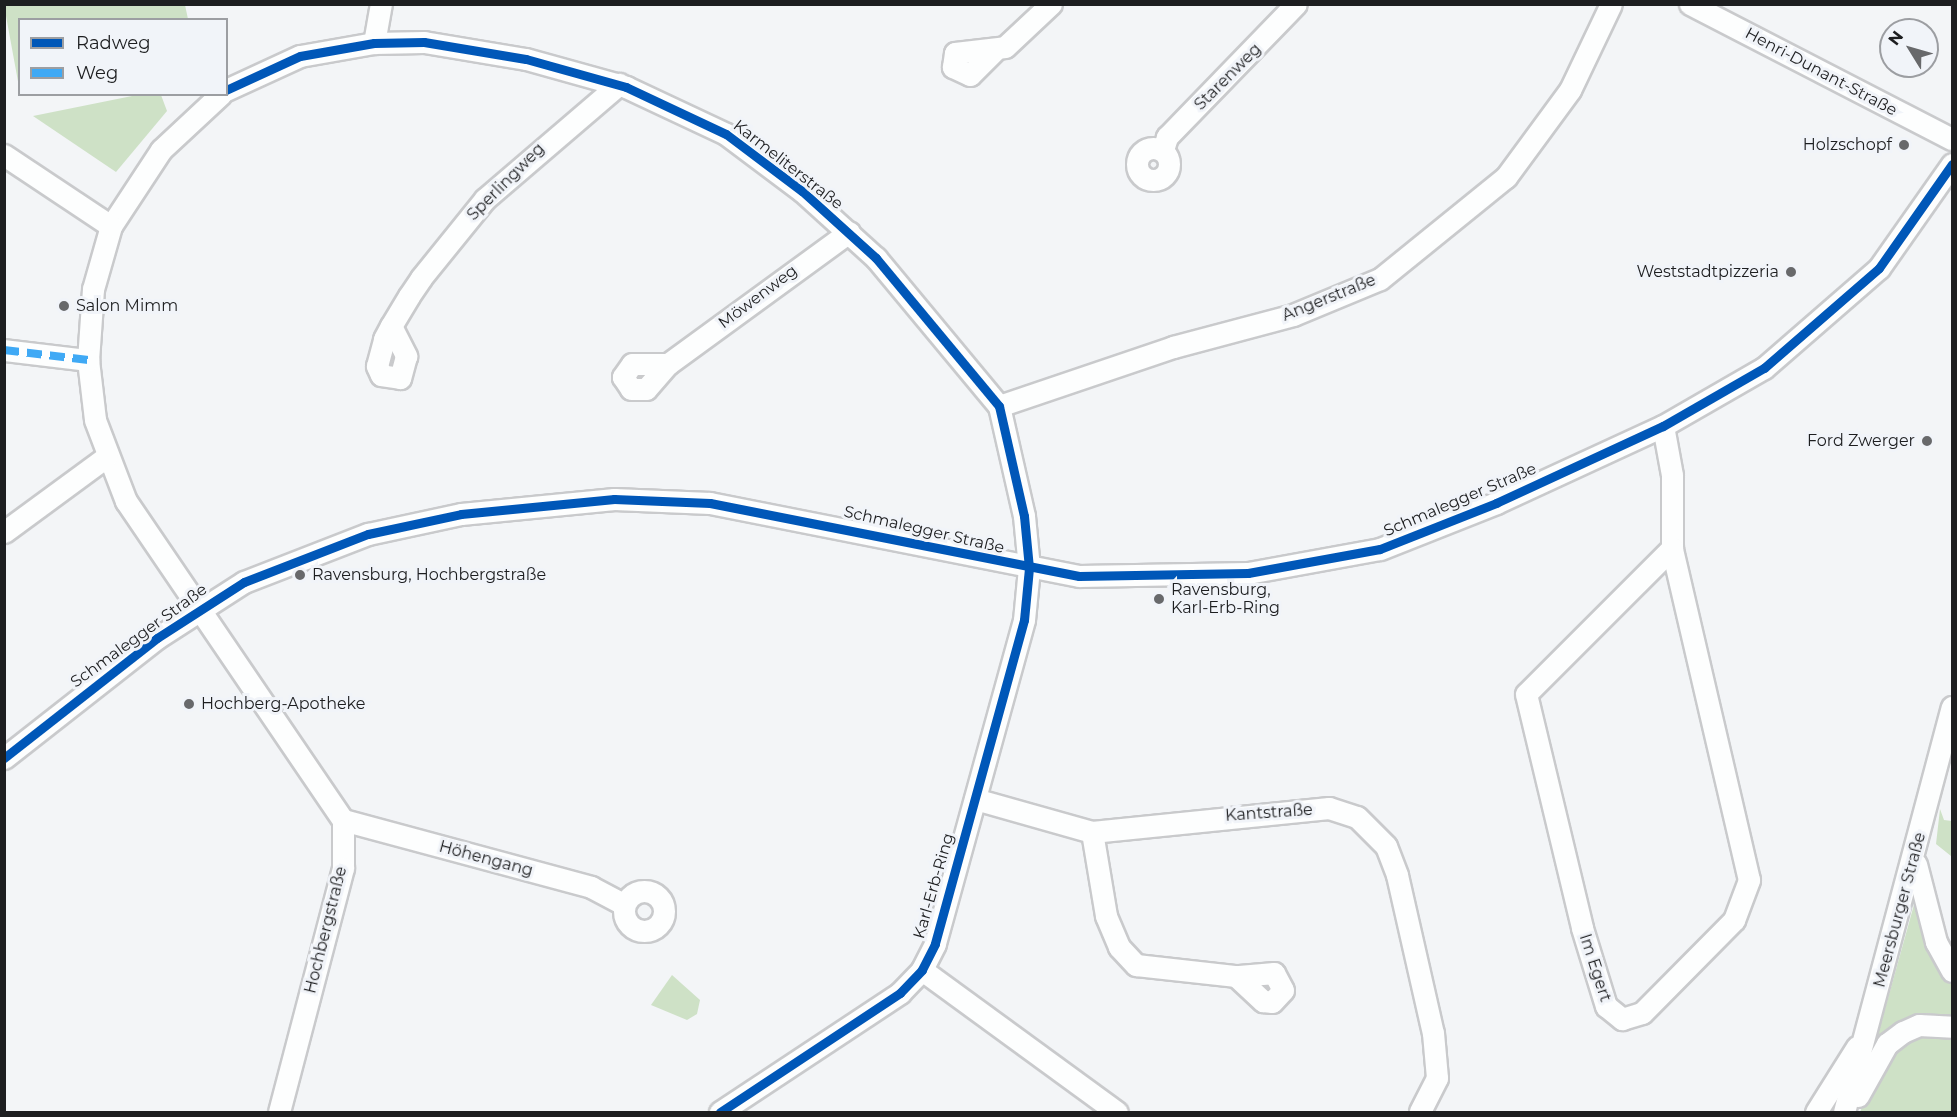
<!DOCTYPE html>
<meta charset="utf-8">
<style>
body{margin:0}
#map{position:relative;width:1957px;height:1117px;overflow:hidden;background:#f3f5f7;font-family:Montserrat,sans-serif}
div>[style]{position:absolute}
.green>*{inset:0;background:#cee1c6}
.roads{filter:drop-shadow(2px 0 #c9cacc) drop-shadow(-2px 0 #c9cacc) drop-shadow(0 2px #c9cacc) drop-shadow(0 -2px #c9cacc)}
.minor>*{height:21px;margin:-10.5px;padding:0 10.5px;transform-origin:10.5px;border-radius:10.5px;background:#fdfefe}
.minor>.ring{margin:-10.5px;padding:0;box-sizing:content-box;background:none;border:21px solid #fdfefe;border-radius:50%}
.quiet>*{height:8px;margin-top:-4px;transform-origin:0;background:repeating-linear-gradient(90deg,#3fa9f5 0 15px,transparent 0 23px)}
.cycleway>*{height:9px;margin:-4.5px;padding:0 4.5px;transform-origin:4.5px;border-radius:4.5px;background:#0057b8}
.dots>*{width:16px;height:16px;translate:-50% -50%;box-sizing:border-box;border:3px solid #f1f4f9;border-radius:50%}
span{translate:-50% -50%;white-space:nowrap;text-align:center;line-height:1.15;-webkit-text-stroke:6px #f1f4f9;paint-order:stroke}
.street-label{font-size:16px;color:#1d1e20}
.poi-label{font-size:16px;color:#1d1e20}
.right{translate:-100% -50%;text-align:right}
.left{translate:0 -50%;text-align:left}
.frame{position:absolute;inset:0;border:6px solid #1d1e20;pointer-events:none}
.legend{position:absolute;left:18px;top:18px;width:210px;height:78px;box-sizing:border-box;background:#f1f4f9;border:2px solid #9c9ea2;margin:0;padding:8px 10px;list-style:none;font-size:18px;color:#1d1e20}
.legend li{display:flex;align-items:center;gap:12px;height:30px}
.legend b{width:30px;border:2px solid #9c9ea2}
.north{position:absolute;left:1879px;top:18px;width:60px;height:60px;box-sizing:border-box;background:#f1f4f9;border:2px solid #9c9ea2;border-radius:50%;rotate:307deg;font-size:16px;font-weight:700;line-height:24px;text-align:center;color:#1d1e20}
.north::after{content:'';display:block;margin:auto;width:21px;height:27px;background:#68696b;clip-path:polygon(50% 0,100% 100%,50% 72%,0 100%)}
</style>
<div id="map">
<div class="green">
<i style="clip-path:polygon(4px 5px,185px 5px,188px 19px,20px 20px,19px 87px)"></i>
<i style="clip-path:polygon(142px 94px,161px 95px,167px 111px,116px 172px,33px 116px)"></i>
<i style="clip-path:polygon(1940px 809px,1944px 820px,1952px 821px,1952px 868px,1951px 856px,1936px 844px)"></i>
<i style="clip-path:polygon(1915px 901px,1926px 936px,1952px 983px,1952px 1016px,1923px 1013px,1893px 1025px,1875px 1045px)"></i>
<i style="clip-path:polygon(672px 975px,700px 1000px,697px 1014px,687px 1020px,651px 1005px)"></i>
<i style="clip-path:polygon(1922px 1033px,1952px 1037px,1952px 1112px,1860px 1112px,1877px 1072px,1903px 1041px)"></i>
</div>
<div class="roads">
<div class="minor">
<i style="left:1690px;top:4px;width:295px;rotate:27.3deg"></i>
<i style="left:374px;top:43px;width:40px;rotate:-80deg"></i>
<i style="left:994px;top:51px;width:34px;rotate:135deg"></i>
<i style="left:970px;top:75px;width:19px;rotate:-155deg"></i>
<i style="left:953px;top:67px;width:14px;rotate:-82deg"></i>
<i style="left:955px;top:53px;width:50px;rotate:-6.8deg"></i>
<i style="left:1005px;top:47px;width:63px;rotate:-43.1deg"></i>
<i style="left:226px;top:90px;width:81px;rotate:-24.7deg"></i>
<i style="left:300px;top:56px;width:75px;rotate:-10deg"></i>
<i style="left:374px;top:43px;width:50px;rotate:-1.1deg"></i>
<i style="left:424px;top:42px;width:103px;rotate:9.5deg"></i>
<i style="left:526px;top:59px;width:104px;rotate:15.6deg"></i>
<i style="left:626px;top:87px;width:110px;rotate:25.2deg"></i>
<i style="left:726px;top:134px;width:95px;rotate:36.9deg"></i>
<i style="left:802px;top:191px;width:100px;rotate:42.2deg"></i>
<i style="left:876px;top:258px;width:192px;rotate:50.3deg"></i>
<i style="left:999px;top:406px;width:113px;rotate:77.2deg"></i>
<i style="left:1024px;top:516px;width:52px;rotate:84.5deg"></i>
<i style="left:1029px;top:568px;width:52px;rotate:95.5deg"></i>
<i style="left:1024px;top:620px;width:336px;rotate:105.4deg"></i>
<i style="left:935px;top:944px;width:29px;rotate:117deg"></i>
<i style="left:922px;top:970px;width:32px;rotate:134deg"></i>
<i style="left:900px;top:993px;width:216px;rotate:146.5deg"></i>
<i style="left:221px;top:94px;width:82px;rotate:137deg"></i>
<i style="left:161px;top:150px;width:91px;rotate:123.3deg"></i>
<i style="left:111px;top:226px;width:66px;rotate:105.9deg"></i>
<i style="left:93px;top:289px;width:71px;rotate:94deg"></i>
<i style="left:88px;top:360px;width:60px;rotate:83.3deg"></i>
<i style="left:95px;top:420px;width:87px;rotate:69.1deg"></i>
<i style="left:126px;top:501px;width:386px;rotate:55.8deg"></i>
<i style="left:343px;top:820px;width:48px;rotate:90deg"></i>
<i style="left:343px;top:868px;width:252px;rotate:104.7deg"></i>
<i class="ring" style="left:1137px;top:148px;width:11px;height:11px"></i>
<i style="left:1163px;top:150px;width:14px;rotate:-73deg"></i>
<i style="left:1167px;top:137px;width:185px;rotate:-45.9deg"></i>
<i style="left:4px;top:155px;width:128px;rotate:33.6deg"></i>
<i style="left:391px;top:326px;width:34px;rotate:63deg"></i>
<i style="left:406px;top:356px;width:23px;rotate:105deg"></i>
<i style="left:400px;top:378px;width:19px;rotate:-171deg"></i>
<i style="left:381px;top:375px;width:10px;rotate:-114deg"></i>
<i style="left:377px;top:366px;width:28px;rotate:-75deg"></i>
<i style="left:384px;top:339px;width:15px;rotate:-62deg"></i>
<i style="left:391px;top:326px;width:35px;rotate:-59deg"></i>
<i style="left:409px;top:296px;width:22px;rotate:-56deg"></i>
<i style="left:421px;top:278px;width:102px;rotate:-51deg"></i>
<i style="left:485px;top:199px;width:177px;rotate:-40.6deg"></i>
<i style="left:4px;top:350px;width:85px;rotate:6.8deg"></i>
<i style="left:668px;top:364px;width:36px;rotate:180deg"></i>
<i style="left:632px;top:364px;width:16px;rotate:125deg"></i>
<i style="left:623px;top:377px;width:14px;rotate:56deg"></i>
<i style="left:631px;top:389px;width:15px"></i>
<i style="left:646px;top:389px;width:33px;rotate:-49deg"></i>
<i style="left:668px;top:364px;width:224px;rotate:-36.1deg"></i>
<i style="left:999px;top:406px;width:184px;rotate:-18.7deg"></i>
<i style="left:1173px;top:347px;width:124px;rotate:-14.9deg"></i>
<i style="left:1293px;top:315px;width:94px;rotate:-22.5deg"></i>
<i style="left:1380px;top:279px;width:162px;rotate:-39deg"></i>
<i style="left:1506px;top:177px;width:108px;rotate:-53.7deg"></i>
<i style="left:1570px;top:90px;width:95px;rotate:-64.5deg"></i>
<i style="left:1663px;top:426px;width:50px;rotate:79.6deg"></i>
<i style="left:1672px;top:475px;width:73px;rotate:90deg"></i>
<i style="left:1672px;top:548px;width:206px;rotate:135deg"></i>
<i style="left:1526px;top:694px;width:241px;rotate:76.5deg"></i>
<i style="left:1582px;top:928px;width:82px;rotate:72.9deg"></i>
<i style="left:1606px;top:1006px;width:21px;rotate:39deg"></i>
<i style="left:1622px;top:1019px;width:21px;rotate:-17deg"></i>
<i style="left:1642px;top:1013px;width:131px;rotate:-45.3deg"></i>
<i style="left:1734px;top:920px;width:43px;rotate:-69.4deg"></i>
<i style="left:1749px;top:880px;width:341px;rotate:-103.1deg"></i>
<i style="left:4px;top:532px;width:127px;rotate:-36.3deg"></i>
<i style="left:4px;top:758px;width:194px;rotate:-38.1deg"></i>
<i style="left:157px;top:638px;width:103px;rotate:-32.8deg"></i>
<i style="left:244px;top:582px;width:133px;rotate:-21.2deg"></i>
<i style="left:368px;top:534px;width:95px;rotate:-12.1deg"></i>
<i style="left:461px;top:514px;width:154px;rotate:-5.6deg"></i>
<i style="left:614px;top:499px;width:96px;rotate:2.4deg"></i>
<i style="left:710px;top:503px;width:376px;rotate:11.2deg"></i>
<i style="left:1079px;top:576px;width:169px;rotate:-1deg"></i>
<i style="left:1248px;top:573px;width:134px;rotate:-10.3deg"></i>
<i style="left:1380px;top:549px;width:125px;rotate:-21.6deg"></i>
<i style="left:1496px;top:503px;width:184px;rotate:-24.8deg"></i>
<i style="left:1663px;top:426px;width:116px;rotate:-29.9deg"></i>
<i style="left:1764px;top:368px;width:152px;rotate:-41deg"></i>
<i style="left:1879px;top:268px;width:127px;rotate:-54.9deg"></i>
<i style="left:975px;top:799px;width:122px;rotate:15.8deg"></i>
<i style="left:1092px;top:832px;width:238px;rotate:-5.8deg"></i>
<i style="left:1329px;top:808px;width:29px;rotate:18deg"></i>
<i style="left:1357px;top:817px;width:41px;rotate:45deg"></i>
<i style="left:1386px;top:846px;width:31px;rotate:69deg"></i>
<i style="left:1397px;top:875px;width:162px;rotate:77.2deg"></i>
<i style="left:1433px;top:1033px;width:45px;rotate:84.9deg"></i>
<i style="left:1437px;top:1078px;width:38px;rotate:117deg"></i>
<i style="left:343px;top:820px;width:257px;rotate:15.1deg"></i>
<i style="left:591px;top:887px;width:38px;rotate:28deg"></i>
<i style="left:1092px;top:832px;width:85px;rotate:80.5deg"></i>
<i style="left:1106px;top:916px;width:34px;rotate:67deg"></i>
<i style="left:1119px;top:947px;width:25px;rotate:47deg"></i>
<i style="left:1136px;top:965px;width:101px;rotate:6.3deg"></i>
<i style="left:1236px;top:976px;width:37px;rotate:43deg"></i>
<i style="left:1263px;top:1001px;width:9px;rotate:6deg"></i>
<i style="left:1272px;top:1002px;width:16px;rotate:-47deg"></i>
<i style="left:1283px;top:990px;width:19px;rotate:-118deg"></i>
<i style="left:1274px;top:973px;width:38px;rotate:175deg"></i>
<i style="left:1916px;top:864px;width:81px;rotate:75.6deg"></i>
<i style="left:1936px;top:942px;width:33px;rotate:61deg"></i>
<i class="ring" style="left:624px;top:891px;width:19px;height:19px"></i>
<i style="left:922px;top:970px;width:241px;rotate:36.1deg"></i>
<i style="left:1858px;top:1096px;width:60px;rotate:-60.9deg"></i>
<i style="left:1887px;top:1044px;width:20px;rotate:-37deg"></i>
<i style="left:1903px;top:1032px;width:17px;rotate:-24deg"></i>
<i style="left:1919px;top:1025px;width:33px;rotate:3deg"></i>
<i style="left:1816px;top:1112px;width:77px;rotate:-57.8deg"></i>
<i style="left:1844px;top:1112px;width:419px;rotate:-75.1deg"></i>
</div>
</div>
<div class="quiet">
<i style="left:4px;top:350px;width:85px;rotate:6.8deg"></i>
</div>
<div class="cycleway">
<i style="left:226px;top:90px;width:81px;rotate:-24.7deg"></i>
<i style="left:300px;top:56px;width:75px;rotate:-10deg"></i>
<i style="left:374px;top:43px;width:50px;rotate:-1.1deg"></i>
<i style="left:424px;top:42px;width:103px;rotate:9.5deg"></i>
<i style="left:526px;top:59px;width:104px;rotate:15.6deg"></i>
<i style="left:626px;top:87px;width:110px;rotate:25.2deg"></i>
<i style="left:726px;top:134px;width:95px;rotate:36.9deg"></i>
<i style="left:802px;top:191px;width:100px;rotate:42.2deg"></i>
<i style="left:876px;top:258px;width:192px;rotate:50.3deg"></i>
<i style="left:999px;top:406px;width:113px;rotate:77.2deg"></i>
<i style="left:1024px;top:516px;width:52px;rotate:84.5deg"></i>
<i style="left:1029px;top:568px;width:52px;rotate:95.5deg"></i>
<i style="left:1024px;top:620px;width:336px;rotate:105.4deg"></i>
<i style="left:935px;top:944px;width:29px;rotate:117deg"></i>
<i style="left:922px;top:970px;width:32px;rotate:134deg"></i>
<i style="left:900px;top:993px;width:216px;rotate:146.5deg"></i>
<i style="left:4px;top:758px;width:194px;rotate:-38.1deg"></i>
<i style="left:157px;top:638px;width:103px;rotate:-32.8deg"></i>
<i style="left:244px;top:582px;width:133px;rotate:-21.2deg"></i>
<i style="left:368px;top:534px;width:95px;rotate:-12.1deg"></i>
<i style="left:461px;top:514px;width:154px;rotate:-5.6deg"></i>
<i style="left:614px;top:499px;width:96px;rotate:2.4deg"></i>
<i style="left:710px;top:503px;width:376px;rotate:11.2deg"></i>
<i style="left:1079px;top:576px;width:169px;rotate:-1deg"></i>
<i style="left:1248px;top:573px;width:134px;rotate:-10.3deg"></i>
<i style="left:1380px;top:549px;width:125px;rotate:-21.6deg"></i>
<i style="left:1496px;top:503px;width:184px;rotate:-24.8deg"></i>
<i style="left:1663px;top:426px;width:116px;rotate:-29.9deg"></i>
<i style="left:1764px;top:368px;width:152px;rotate:-41deg"></i>
<i style="left:1879px;top:268px;width:127px;rotate:-54.9deg"></i>
</div>
<div class="dots">
<i style="left:1904px;top:145px;background:#68696b"></i>
<i style="left:1791px;top:272px;background:#68696b"></i>
<i style="left:64px;top:306px;background:#68696b"></i>
<i style="left:1927px;top:441px;background:#68696b"></i>
<i style="left:300px;top:575px;background:#68696b"></i>
<i style="left:1159px;top:599px;background:#68696b"></i>
<i style="left:189px;top:704px;background:#68696b"></i>
</div>
<div class="street-label">
<span style="left:1821px;top:72px;rotate:28deg">Henri-Dunant-Straße</span>
<span style="left:1228px;top:77px;rotate:-45deg">Starenweg</span>
<span style="left:788px;top:165px;rotate:38deg">Karmeliterstraße</span>
<span style="left:506px;top:182px;rotate:-45deg">Sperlingweg</span>
<span style="left:758px;top:297px;rotate:-37deg">Möwenweg</span>
<span style="left:1329px;top:298px;rotate:-22deg">Angerstraße</span>
<span style="left:1460px;top:500px;rotate:-23deg">Schmalegger Straße</span>
<span style="left:924px;top:530px;rotate:13deg">Schmalegger Straße</span>
<span style="left:139px;top:636px;rotate:-36deg">Schmalegger Straße</span>
<span style="left:1269px;top:813px;rotate:-4deg">Kantstraße</span>
<span style="left:486px;top:859px;rotate:15deg">Höhengang</span>
<span style="left:934px;top:886px;rotate:-74deg">Karl-Erb-Ring</span>
<span style="left:1900px;top:910px;rotate:-75deg">Meersburger Straße</span>
<span style="left:326px;top:930px;rotate:-76deg">Hochbergstraße</span>
<span style="left:1595px;top:968px;rotate:72deg">Im Egert</span>
</div>
<div class="poi-label">
<span class="right" style="left:1892px;top:145px">Holzschopf</span>
<span class="right" style="left:1779px;top:272px">Weststadtpizzeria</span>
<span class="left" style="left:76px;top:306px">Salon Mimm</span>
<span class="right" style="left:1915px;top:441px">Ford Zwerger</span>
<span class="left" style="left:312px;top:575px">Ravensburg, Hochbergstraße</span>
<span class="left" style="left:1171px;top:599px">Ravensburg,<br>Karl-Erb-Ring</span>
<span class="left" style="left:201px;top:704px">Hochberg-Apotheke</span>
</div>
<div class="frame"></div>
<ul class="legend">
<li><b style="height:8px;background:#0057b8"></b>Radweg</li>
<li><b style="height:8px;background:#3fa9f5"></b>Weg</li>
</ul>
<div class="north">N</div>
</div>
